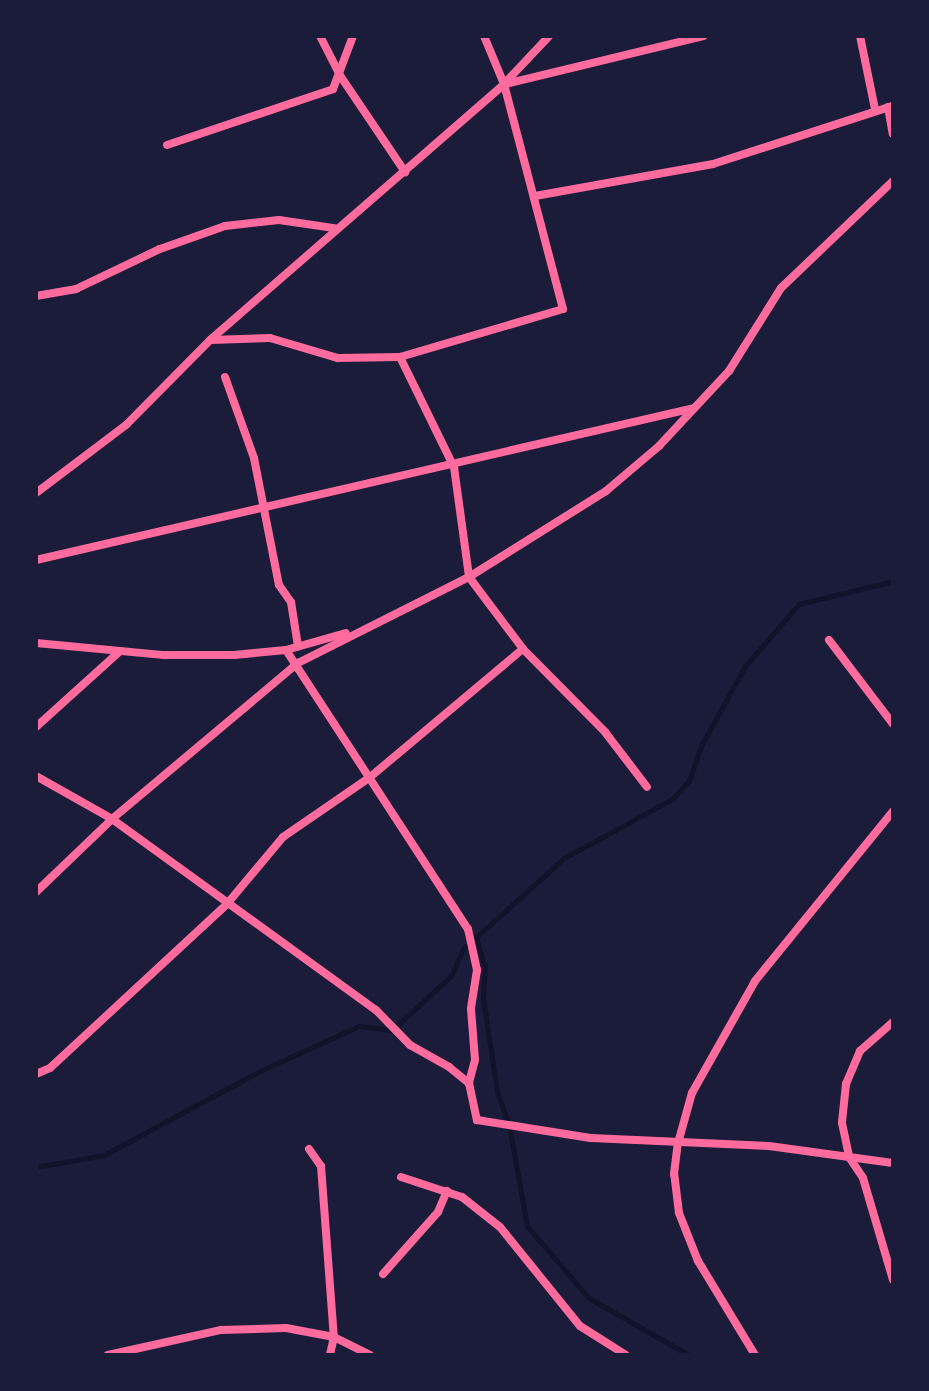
<!DOCTYPE html>
<style>
body{margin:0}
#map{position:relative;width:929px;height:1391px;overflow:hidden;background:#1b1b3a;font-family:"Space Grotesk",sans-serif}
div>[style]{position:absolute}
.stream>*{height:5px;margin:-2.5px;padding:0 2.5px;transform-origin:2.5px;border-radius:2.5px;background:#12122b}
.minor>*{height:8px;margin:-4px;padding:0 4px;transform-origin:4px;border-radius:4px;background:#ff6b9d}
span{translate:-50% -50%;white-space:nowrap;text-align:center;line-height:1.15;-webkit-text-stroke:6px #1b1b3a;paint-order:stroke}
.frame{position:absolute;inset:0;border:38px solid #1b1b3a;pointer-events:none}
</style>
<div id="map">
<div class="stream">
<i style="left:476px;top:938px;width:30px;rotate:73deg"></i>
<i style="left:485px;top:967px;width:31px;rotate:94deg"></i>
<i style="left:483px;top:998px;width:95px;rotate:81.5deg"></i>
<i style="left:497px;top:1092px;width:35px;rotate:70deg"></i>
<i style="left:509px;top:1125px;width:103px;rotate:79.9deg"></i>
<i style="left:527px;top:1226px;width:95px;rotate:49.3deg"></i>
<i style="left:589px;top:1298px;width:115px;rotate:29.7deg"></i>
<i style="left:36px;top:1167px;width:69px;rotate:-10deg"></i>
<i style="left:104px;top:1155px;width:179px;rotate:-28.3deg"></i>
<i style="left:262px;top:1070px;width:107px;rotate:-24.4deg"></i>
<i style="left:359px;top:1026px;width:33px;rotate:7deg"></i>
<i style="left:392px;top:1030px;width:80px;rotate:-42.5deg"></i>
<i style="left:451px;top:976px;width:30px;rotate:-66deg"></i>
<i style="left:463px;top:949px;width:136px;rotate:-42deg"></i>
<i style="left:564px;top:858px;width:123px;rotate:-28.6deg"></i>
<i style="left:672px;top:799px;width:25px;rotate:-47deg"></i>
<i style="left:689px;top:781px;width:39px;rotate:-71deg"></i>
<i style="left:702px;top:744px;width:89px;rotate:-61.1deg"></i>
<i style="left:745px;top:666px;width:82px;rotate:-48.9deg"></i>
<i style="left:799px;top:604px;width:97px;rotate:-13.7deg"></i>
</div>
<div class="minor">
<i style="left:320px;top:36px;width:46px;rotate:62.9deg"></i>
<i style="left:341px;top:77px;width:115px;rotate:56deg"></i>
<i style="left:860px;top:36px;width:75px;rotate:78.4deg"></i>
<i style="left:505px;top:84px;width:204px;rotate:-13.6deg"></i>
<i style="left:888px;top:107px;width:27px;rotate:80deg"></i>
<i style="left:167px;top:145px;width:175px;rotate:-18.6deg"></i>
<i style="left:333px;top:89px;width:57px;rotate:-69.3deg"></i>
<i style="left:535px;top:196px;width:181px;rotate:-10.2deg"></i>
<i style="left:713px;top:164px;width:189px;rotate:-17.9deg"></i>
<i style="left:36px;top:296px;width:41px;rotate:-9.9deg"></i>
<i style="left:76px;top:289px;width:93px;rotate:-25.5deg"></i>
<i style="left:160px;top:249px;width:69px;rotate:-19.5deg"></i>
<i style="left:225px;top:226px;width:54px;rotate:-6.3deg"></i>
<i style="left:279px;top:220px;width:56px;rotate:8.3deg"></i>
<i style="left:211px;top:340px;width:59px;rotate:-1.9deg"></i>
<i style="left:270px;top:338px;width:71px;rotate:16.4deg"></i>
<i style="left:338px;top:358px;width:62px;rotate:-0.9deg"></i>
<i style="left:400px;top:357px;width:170px;rotate:-16.4deg"></i>
<i style="left:563px;top:309px;width:233px;rotate:-104.7deg"></i>
<i style="left:504px;top:84px;width:52px;rotate:-112.6deg"></i>
<i style="left:400px;top:357px;width:123px;rotate:63.9deg"></i>
<i style="left:454px;top:467px;width:111px;rotate:82.2deg"></i>
<i style="left:469px;top:577px;width:90px;rotate:53.1deg"></i>
<i style="left:523px;top:649px;width:117px;rotate:45.3deg"></i>
<i style="left:605px;top:732px;width:69px;rotate:52.6deg"></i>
<i style="left:225px;top:377px;width:86px;rotate:70.3deg"></i>
<i style="left:254px;top:458px;width:129px;rotate:78.9deg"></i>
<i style="left:279px;top:585px;width:21px;rotate:55deg"></i>
<i style="left:291px;top:602px;width:45px;rotate:81deg"></i>
<i style="left:36px;top:493px;width:113px;rotate:-37.1deg"></i>
<i style="left:126px;top:425px;width:120px;rotate:-45.3deg"></i>
<i style="left:210px;top:340px;width:390px;rotate:-41deg"></i>
<i style="left:504px;top:84px;width:66px;rotate:-46.8deg"></i>
<i style="left:36px;top:560px;width:675px;rotate:-13.01deg"></i>
<i style="left:829px;top:640px;width:106px;rotate:52.7deg"></i>
<i style="left:36px;top:643px;width:129px;rotate:5.4deg"></i>
<i style="left:164px;top:655px;width:70px"></i>
<i style="left:234px;top:655px;width:52px;rotate:-5.5deg"></i>
<i style="left:286px;top:650px;width:62px;rotate:-15.8deg"></i>
<i style="left:286px;top:650px;width:333px;rotate:56.9deg"></i>
<i style="left:468px;top:929px;width:42px;rotate:77.6deg"></i>
<i style="left:477px;top:970px;width:39px;rotate:99deg"></i>
<i style="left:471px;top:1009px;width:51px;rotate:85.5deg"></i>
<i style="left:475px;top:1060px;width:24px;rotate:105deg"></i>
<i style="left:36px;top:727px;width:113px;rotate:-42.1deg"></i>
<i style="left:36px;top:776px;width:87px;rotate:29.5deg"></i>
<i style="left:112px;top:819px;width:326px;rotate:35.9deg"></i>
<i style="left:376px;top:1010px;width:49px;rotate:45.8deg"></i>
<i style="left:410px;top:1045px;width:45px;rotate:29.4deg"></i>
<i style="left:449px;top:1067px;width:26px;rotate:39deg"></i>
<i style="left:469px;top:1083px;width:38px;rotate:78deg"></i>
<i style="left:477px;top:1120px;width:115px;rotate:9deg"></i>
<i style="left:591px;top:1138px;width:178px;rotate:2.6deg"></i>
<i style="left:769px;top:1146px;width:125px;rotate:7.8deg"></i>
<i style="left:36px;top:892px;width:105px;rotate:-43.8deg"></i>
<i style="left:112px;top:819px;width:243px;rotate:-40deg"></i>
<i style="left:298px;top:663px;width:191px;rotate:-26.7deg"></i>
<i style="left:469px;top:577px;width:162px;rotate:-32.1deg"></i>
<i style="left:606px;top:491px;width:70px;rotate:-40.3deg"></i>
<i style="left:659px;top:446px;width:103px;rotate:-47deg"></i>
<i style="left:729px;top:371px;width:98px;rotate:-57.9deg"></i>
<i style="left:781px;top:288px;width:155px;rotate:-43.7deg"></i>
<i style="left:893px;top:1022px;width:44px;rotate:138.7deg"></i>
<i style="left:860px;top:1051px;width:36px;rotate:113deg"></i>
<i style="left:846px;top:1084px;width:39px;rotate:96deg"></i>
<i style="left:842px;top:1123px;width:35px;rotate:78deg"></i>
<i style="left:849px;top:1157px;width:25px;rotate:56deg"></i>
<i style="left:863px;top:1178px;width:106px;rotate:73.6deg"></i>
<i style="left:36px;top:1074px;width:15px;rotate:-23deg"></i>
<i style="left:50px;top:1068px;width:241px;rotate:-42.8deg"></i>
<i style="left:227px;top:904px;width:87px;rotate:-50.1deg"></i>
<i style="left:283px;top:837px;width:104px;rotate:-34.5deg"></i>
<i style="left:369px;top:778px;width:201px;rotate:-40deg"></i>
<i style="left:309px;top:1149px;width:21px;rotate:55deg"></i>
<i style="left:321px;top:1166px;width:171px;rotate:85.7deg"></i>
<i style="left:334px;top:1337px;width:18px;rotate:103deg"></i>
<i style="left:401px;top:1177px;width:64px;rotate:18.2deg"></i>
<i style="left:462px;top:1197px;width:48px;rotate:38.3deg"></i>
<i style="left:500px;top:1227px;width:127px;rotate:51.1deg"></i>
<i style="left:580px;top:1326px;width:54px;rotate:32.2deg"></i>
<i style="left:383px;top:1274px;width:83px;rotate:-48.4deg"></i>
<i style="left:438px;top:1212px;width:23px;rotate:-67deg"></i>
<i style="left:108px;top:1355px;width:116px;rotate:-12.5deg"></i>
<i style="left:221px;top:1330px;width:65px;rotate:-1.8deg"></i>
<i style="left:286px;top:1328px;width:49px;rotate:10.6deg"></i>
<i style="left:334px;top:1337px;width:40px;rotate:26.6deg"></i>
<i style="left:755px;top:1355px;width:110px;rotate:-121.2deg"></i>
<i style="left:698px;top:1261px;width:52px;rotate:-111.6deg"></i>
<i style="left:679px;top:1213px;width:39px;rotate:-97deg"></i>
<i style="left:674px;top:1174px;width:31px;rotate:-83deg"></i>
<i style="left:678px;top:1143px;width:52px;rotate:-74.4deg"></i>
<i style="left:692px;top:1093px;width:129px;rotate:-60.6deg"></i>
<i style="left:755px;top:981px;width:219px;rotate:-50.9deg"></i>
</div>
<div class="frame"></div>
</div>
